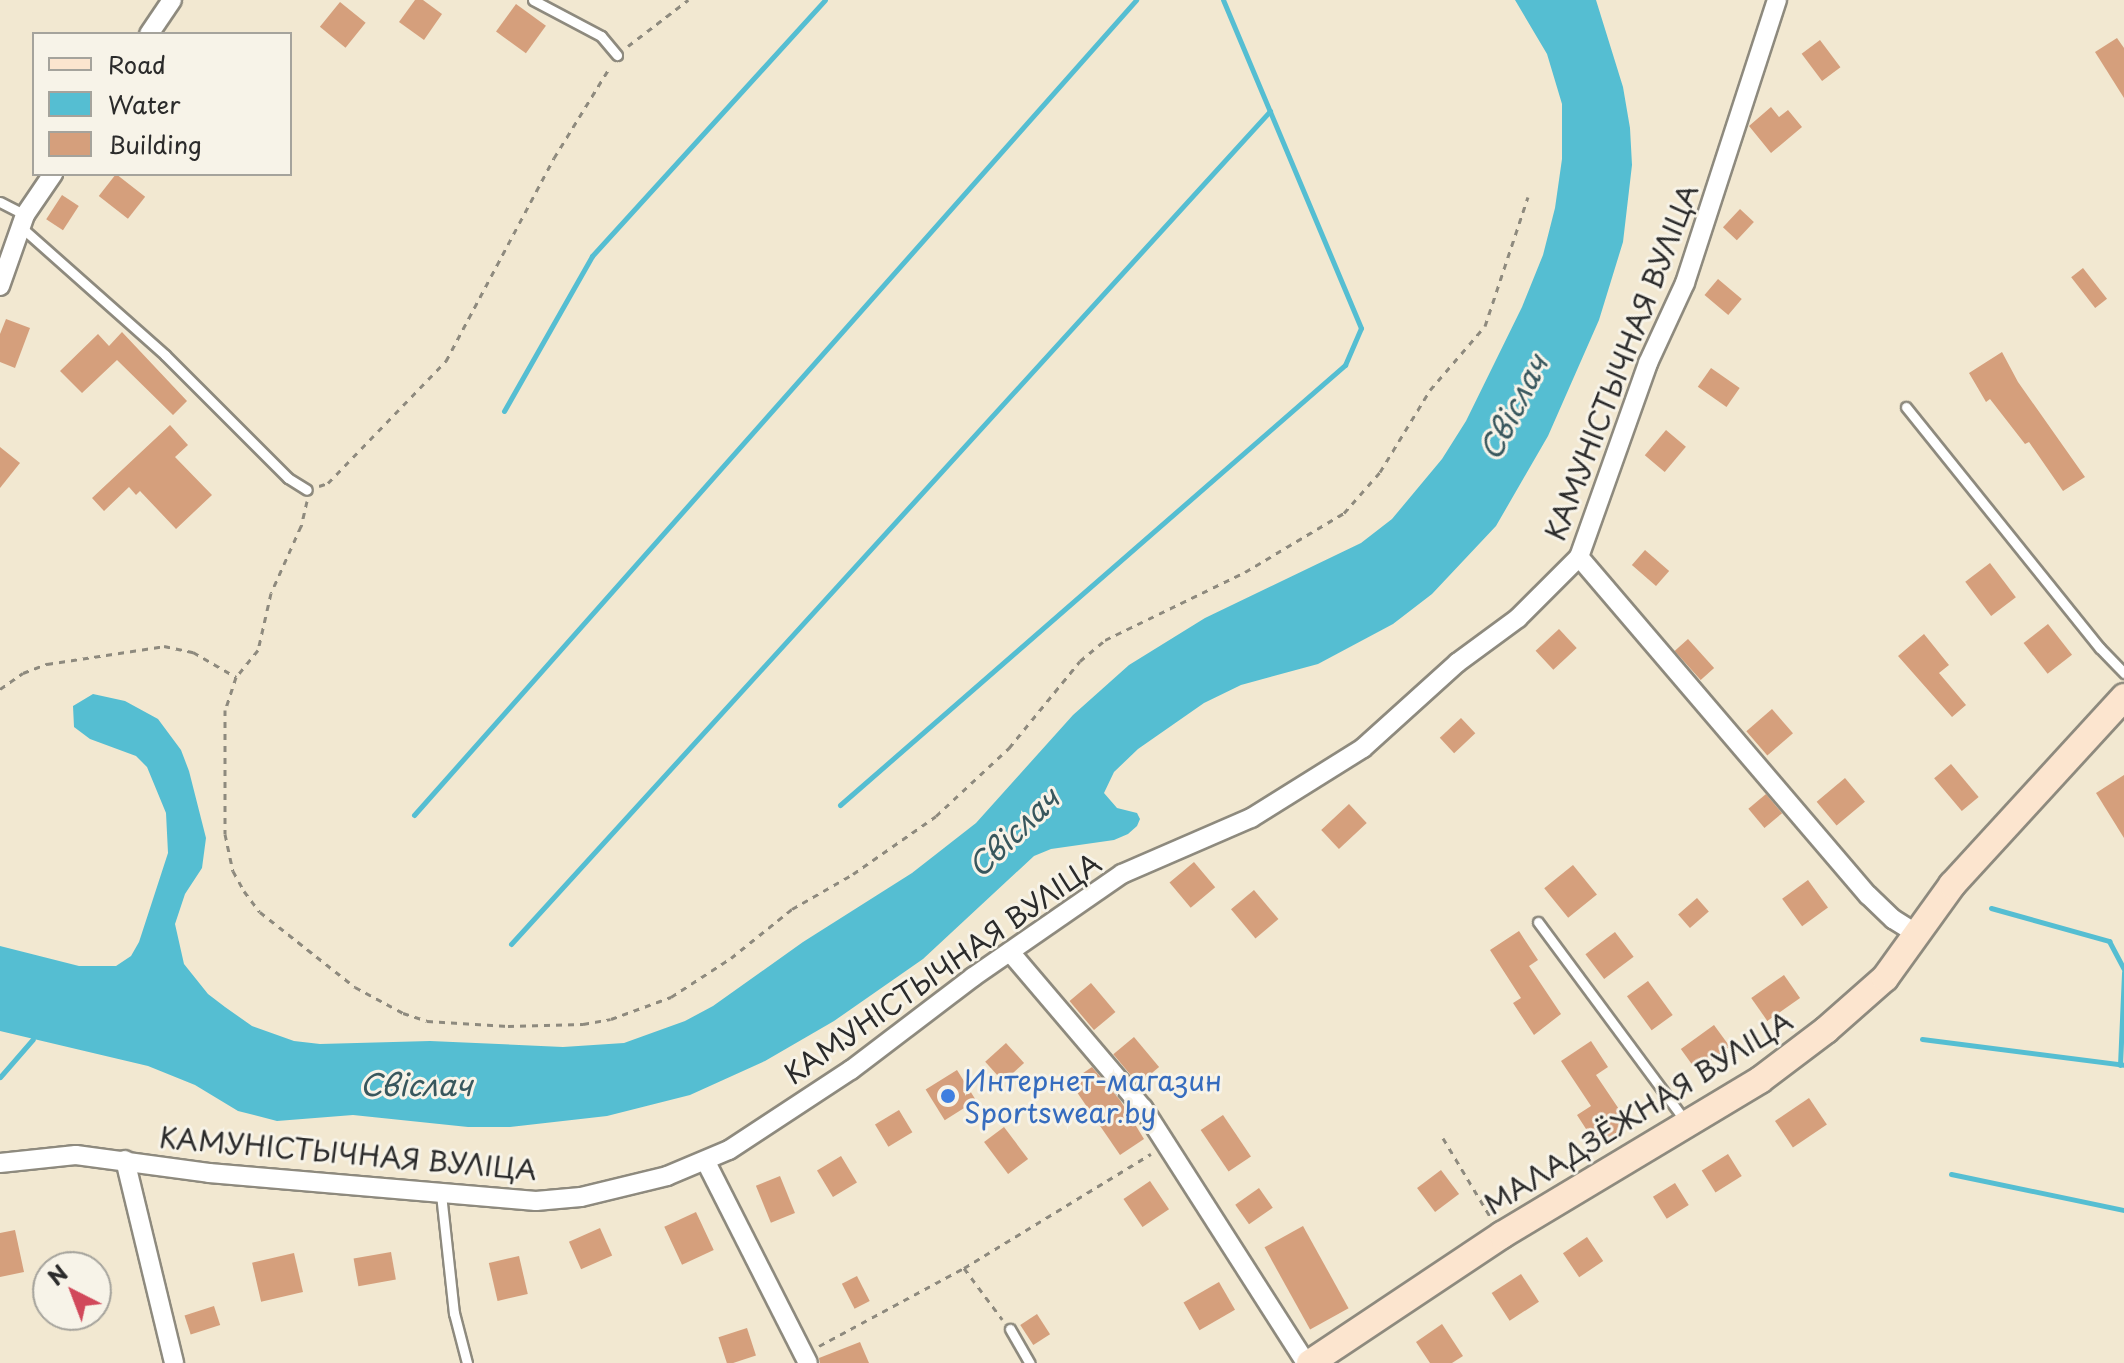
<!DOCTYPE html>
<meta charset="utf-8">
<style>
body{margin:0}
#map{position:relative;width:2124px;height:1363px;overflow:hidden;background:#f2e8d1;font-family:"Playpen Sans",sans-serif}
div>[style]{position:absolute}
.water>*{inset:0;background:#55bed2}
.stream>*{height:5px;margin:-2.5px;padding:0 2.5px;transform-origin:2.5px;border-radius:2.5px;background:#55bed2}
.building>*{inset:0;background:#d59f7c;transform-origin:0 0}
.path>*{height:3px;margin-top:-1.5px;transform-origin:0;background:repeating-linear-gradient(90deg,#8e8a7e 0 6px,transparent 0 12px)}
.roads{filter:drop-shadow(2px 0 #8e8a7e) drop-shadow(-2px 0 #8e8a7e) drop-shadow(0 2px #8e8a7e) drop-shadow(0 -2px #8e8a7e)}
.lane>*{height:9px;margin:-4.5px;padding:0 4.5px;transform-origin:4.5px;border-radius:4.5px;background:#fff}
.street>*{height:18px;margin:-9px;padding:0 9px;transform-origin:9px;border-radius:9px;background:#fff}
.secondary>*{height:26px;margin:-13px;padding:0 13px;transform-origin:13px;border-radius:13px;background:#fce5cf}
.dots>*{width:22px;height:22px;translate:-50% -50%;box-sizing:border-box;border:4px solid #f7f3e8;border-radius:50%}
span{translate:-50% -50%;white-space:nowrap;text-align:center;line-height:1.15;-webkit-text-stroke:6px #f7f3e8;paint-order:stroke}
.street-label{font-size:28px;color:#2b2b2b}
.shop-label{font-size:28px;color:#366cbe}
.left{translate:0 -50%;text-align:left}
.water-label{font-size:30px;color:#38575d;font-style:italic}
.legend{position:absolute;left:32px;top:32px;width:260px;height:144px;box-sizing:border-box;background:#f7f3e8;border:2px solid #a5a39c;margin:0;padding:10px 14px;list-style:none;font-size:24px;color:#2b2b2b}
.legend li{display:flex;align-items:center;gap:16px;height:40px}
.legend b{width:40px;border:2px solid #a5a39c}
.north{position:absolute;left:32px;top:1251px;width:80px;height:80px;box-sizing:border-box;background:#f7f3e8;border:2px solid #a5a39c;border-radius:50%;rotate:318deg;font-size:22px;font-weight:700;line-height:32px;text-align:center;color:#2b2b2b}
.north::after{content:'';display:block;margin:auto;width:28px;height:36px;background:#d1495b;clip-path:polygon(50% 0,100% 100%,50% 72%,0 100%)}
</style>
<div id="map">
<div class="water">
<i style="clip-path:polygon(1515px 0,1596px 0,1623px 87px,1630px 128px,1632px 165px,1623px 242px,1599px 320px,1548px 436px,1496px 526px,1432px 594px,1393px 624px,1318px 664px,1241px 685px,1204px 703px,1138px 749px,1114px 772px,1104px 793px,1117px 808px,1137px 813px,1140px 819px,1137px 826px,1128px 834px,1114px 840px,1051px 849px,1034px 856px,923px 959px,834px 1021px,765px 1061px,690px 1095px,607px 1116px,510px 1127px,468px 1127px,353px 1115px,277px 1121px,238px 1111px,195px 1085px,148px 1066px,0 1031px,0 946px,79px 966px,116px 966px,131px 956px,139px 942px,168px 853px,166px 813px,147px 767px,136px 756px,90px 739px,74px 727px,73px 706px,93px 694px,125px 701px,158px 719px,181px 750px,189px 771px,206px 838px,202px 868px,185px 894px,175px 924px,184px 964px,208px 994px,225px 1007px,252px 1026px,294px 1041px,320px 1044px,430px 1041px,563px 1047px,624px 1043px,685px 1021px,713px 1006px,803px 942px,912px 873px,976px 823px,1073px 715px,1129px 665px,1205px 618px,1361px 543px,1392px 519px,1442px 459px,1466px 421px,1522px 307px,1543px 255px,1555px 208px,1562px 159px,1562px 104px,1547px 54px)"></i>
</div>
<div class="stream">
<i style="left:504px;top:411px;width:178px;rotate:-60.4deg"></i>
<i style="left:592px;top:256px;width:346px;rotate:-47.7deg"></i>
<i style="left:840px;top:805px;width:670px;rotate:-41.07deg"></i>
<i style="left:1345px;top:365px;width:40px;rotate:-66.6deg"></i>
<i style="left:1361px;top:328px;width:356px;rotate:-112.8deg"></i>
<i style="left:414px;top:815px;width:1089px;rotate:-48.46deg"></i>
<i style="left:1991px;top:908px;width:123px;rotate:15.6deg"></i>
<i style="left:2109px;top:941px;width:32px;rotate:62deg"></i>
<i style="left:511px;top:944px;width:1127px;rotate:-47.66deg"></i>
<i style="left:1922px;top:1039px;width:204px;rotate:7.3deg"></i>
<i style="left:2120px;top:1065px;width:93px;rotate:-87.5deg"></i>
<i style="left:0;top:1077px;width:50px;rotate:-49deg"></i>
<i style="left:1951px;top:1174px;width:177px;rotate:11.8deg"></i>
</div>
<div class="building">
<i style="clip-path:polygon(415px 0,423px 0,442px 14px,424px 40px,399px 22px)"></i>
<i style="left:340px;top:2px;width:33px;height:32px;rotate:39deg"></i>
<i style="left:516px;top:4px;width:37px;height:34px;rotate:36deg"></i>
<i style="clip-path:polygon(2117px 38px,2124px 48px,2124px 98px,2095px 52px)"></i>
<i style="left:1820px;top:40px;width:34px;height:23px;rotate:53deg"></i>
<i style="clip-path:polygon(1771px 107px,1779px 117px,1788px 110px,1802px 127px,1771px 153px,1749px 126px)"></i>
<i style="left:116px;top:174px;width:37px;height:28px;rotate:38deg"></i>
<i style="left:62px;top:195px;width:20px;height:29px;rotate:33deg"></i>
<i style="left:1740px;top:209px;width:19px;height:25px;rotate:43deg"></i>
<i style="left:2083px;top:268px;width:39px;height:15px;rotate:52deg"></i>
<i style="left:1718px;top:279px;width:31px;height:21px;rotate:40deg"></i>
<i style="clip-path:polygon(6px 319px,30px 328px,15px 368px,0 362px,0 334px)"></i>
<i style="clip-path:polygon(122px 332px,187px 401px,173px 415px,117px 360px,82px 393px,60px 371px,98px 334px,109px 346px)"></i>
<i style="clip-path:polygon(2002px 352px,2018px 382px,2085px 477px,2063px 491px,2029px 442px,2025px 444px,1990px 399px,1986px 402px,1969px 373px)"></i>
<i style="left:1711px;top:368px;width:35px;height:23px;rotate:35deg"></i>
<i style="clip-path:polygon(170px 425px,188px 445px,175px 457px,212px 495px,176px 529px,140px 491px,136px 495px,129px 487px,104px 511px,92px 498px)"></i>
<i style="left:1666px;top:430px;width:26px;height:33px;rotate:40deg"></i>
<i style="clip-path:polygon(0 447px,20px 463px,0 488px)"></i>
<i style="left:1645px;top:550px;width:32px;height:20px;rotate:41deg"></i>
<i style="left:1990px;top:563px;width:43px;height:31px;rotate:53deg"></i>
<i style="left:2048px;top:624px;width:39px;height:31px;rotate:52deg"></i>
<i style="left:1559px;top:629px;width:26px;height:32px;rotate:47deg"></i>
<i style="clip-path:polygon(1924px 634px,1949px 665px,1939px 673px,1966px 705px,1952px 717px,1898px 656px)"></i>
<i style="left:1688px;top:639px;width:39px;height:18px;rotate:48deg"></i>
<i style="left:1772px;top:709px;width:32px;height:34px;rotate:49deg"></i>
<i style="left:1461px;top:718px;width:21px;height:29px;rotate:47deg"></i>
<i style="left:1951px;top:764px;width:43px;height:22px;rotate:50deg"></i>
<i style="clip-path:polygon(2124px 775px,2124px 838px,2096px 793px)"></i>
<i style="left:1845px;top:778px;width:31px;height:37px;rotate:50deg"></i>
<i style="left:1766px;top:794px;width:25px;height:23px;rotate:50deg"></i>
<i style="left:1349px;top:804px;width:26px;height:38px;rotate:47deg"></i>
<i style="left:1194px;top:862px;width:33px;height:32px;rotate:50deg"></i>
<i style="left:1573px;top:865px;width:38px;height:37px;rotate:51deg"></i>
<i style="left:1808px;top:880px;width:34px;height:32px;rotate:54deg"></i>
<i style="left:1254px;top:890px;width:38px;height:30px;rotate:50deg"></i>
<i style="left:1697px;top:898px;width:18px;height:25px;rotate:49deg"></i>
<i style="clip-path:polygon(1519px 931px,1538px 960px,1529px 966px,1561px 1014px,1534px 1035px,1513px 1003px,1521px 998px,1490px 950px)"></i>
<i style="left:1615px;top:932px;width:31px;height:37px;rotate:53deg"></i>
<i style="left:1784px;top:975px;width:28px;height:40px;rotate:55deg"></i>
<i style="left:1648px;top:981px;width:42px;height:26px;rotate:54deg"></i>
<i style="left:1091px;top:983px;width:38px;height:28px;rotate:50deg"></i>
<i style="left:1714px;top:1025px;width:27px;height:41px;rotate:54deg"></i>
<i style="left:1134px;top:1037px;width:39px;height:27px;rotate:50deg"></i>
<i style="clip-path:polygon(1591px 1041px,1608px 1067px,1596px 1075px,1629px 1124px,1597px 1146px,1577px 1115px,1591px 1106px,1561px 1061px)"></i>
<i style="left:1006px;top:1043px;width:27px;height:28px;rotate:48deg"></i>
<i style="clip-path:polygon(1092px 1067px,1120px 1100px,1144px 1139px,1120px 1155px,1070px 1082px)"></i>
<i style="left:957px;top:1070px;width:36px;height:37px;rotate:58deg"></i>
<i style="left:1809px;top:1098px;width:32px;height:41px;rotate:56deg"></i>
<i style="left:899px;top:1110px;width:26px;height:28px;rotate:59deg"></i>
<i style="left:1223px;top:1115px;width:50px;height:27px;rotate:56deg"></i>
<i style="left:1004px;top:1127px;width:40px;height:25px;rotate:53deg"></i>
<i style="left:1728px;top:1154px;width:26px;height:31px;rotate:58deg"></i>
<i style="left:841px;top:1156px;width:31px;height:28px;rotate:59deg"></i>
<i style="left:1441px;top:1170px;width:30px;height:30px;rotate:53deg"></i>
<i style="left:780px;top:1176px;width:40px;height:26px;rotate:68deg"></i>
<i style="left:1150px;top:1181px;width:34px;height:32px;rotate:56deg"></i>
<i style="left:1675px;top:1183px;width:26px;height:26px;rotate:58deg"></i>
<i style="left:1259px;top:1188px;width:24px;height:29px;rotate:55deg"></i>
<i style="left:696px;top:1212px;width:42px;height:35px;rotate:65deg"></i>
<i style="left:1303px;top:1226px;width:94px;height:44px;rotate:61deg"></i>
<i style="left:600px;top:1228px;width:30px;height:34px;rotate:66deg"></i>
<i style="clip-path:polygon(15px 1230px,24px 1272px,0 1277px,0 1233px)"></i>
<i style="left:1587px;top:1237px;width:29px;height:29px;rotate:56deg"></i>
<i style="left:391px;top:1252px;width:28px;height:38px;rotate:80deg"></i>
<i style="left:294px;top:1253px;width:40px;height:43px;rotate:77deg"></i>
<i style="left:519px;top:1256px;width:39px;height:31px;rotate:77deg"></i>
<i style="left:1521px;top:1274px;width:33px;height:35px;rotate:57deg"></i>
<i style="left:857px;top:1276px;width:28px;height:17px;rotate:63deg"></i>
<i style="left:1219px;top:1282px;width:32px;height:41px;rotate:60deg"></i>
<i style="left:214px;top:1306px;width:20px;height:31px;rotate:72deg"></i>
<i style="left:1037px;top:1314px;width:24px;height:20px;rotate:57deg"></i>
<i style="clip-path:polygon(1442px 1324px,1463px 1356px,1452px 1363px,1430px 1363px,1416px 1342px)"></i>
<i style="left:747px;top:1328px;width:29px;height:30px;rotate:72deg"></i>
<i style="clip-path:polygon(860px 1342px,869px 1363px,820px 1363px,819px 1358px)"></i>
</div>
<div class="path">
<i style="left:628px;top:46px;width:76px;rotate:-37.5deg"></i>
<i style="left:319px;top:486px;width:9px;rotate:-18deg"></i>
<i style="left:328px;top:483px;width:170px;rotate:-46deg"></i>
<i style="left:446px;top:361px;width:230px;rotate:-62deg"></i>
<i style="left:554px;top:158px;width:107px;rotate:-58.4deg"></i>
<i style="left:307px;top:501px;width:26px;rotate:103deg"></i>
<i style="left:301px;top:526px;width:73px;rotate:114.1deg"></i>
<i style="left:271px;top:593px;width:58px;rotate:102.8deg"></i>
<i style="left:258px;top:650px;width:35px;rotate:129deg"></i>
<i style="left:236px;top:677px;width:35px;rotate:108deg"></i>
<i style="left:225px;top:710px;width:124px;rotate:90deg"></i>
<i style="left:225px;top:834px;width:38px;rotate:78deg"></i>
<i style="left:233px;top:871px;width:23px;rotate:61deg"></i>
<i style="left:244px;top:891px;width:26px;rotate:53deg"></i>
<i style="left:260px;top:912px;width:121px;rotate:38.3deg"></i>
<i style="left:355px;top:987px;width:55px;rotate:28.4deg"></i>
<i style="left:403px;top:1013px;width:25px;rotate:18deg"></i>
<i style="left:427px;top:1021px;width:81px;rotate:3.5deg"></i>
<i style="left:508px;top:1026px;width:75px;rotate:-1.5deg"></i>
<i style="left:583px;top:1024px;width:28px;rotate:-10deg"></i>
<i style="left:611px;top:1019px;width:64px;rotate:-20.1deg"></i>
<i style="left:671px;top:997px;width:72px;rotate:-33deg"></i>
<i style="left:731px;top:958px;width:78px;rotate:-38.8deg"></i>
<i style="left:792px;top:909px;width:70px;rotate:-29.8deg"></i>
<i style="left:853px;top:874px;width:101px;rotate:-34.9deg"></i>
<i style="left:936px;top:816px;width:100px;rotate:-43deg"></i>
<i style="left:1009px;top:748px;width:112px;rotate:-50.8deg"></i>
<i style="left:1080px;top:661px;width:33px;rotate:-40deg"></i>
<i style="left:1105px;top:640px;width:156px;rotate:-25.9deg"></i>
<i style="left:1245px;top:572px;width:115px;rotate:-30.8deg"></i>
<i style="left:1344px;top:513px;width:55px;rotate:-48.7deg"></i>
<i style="left:1380px;top:472px;width:96px;rotate:-58.6deg"></i>
<i style="left:1430px;top:390px;width:84px;rotate:-49.3deg"></i>
<i style="left:1485px;top:326px;width:136px;rotate:-71.6deg"></i>
<i style="left:0;top:689px;width:28px;rotate:-35deg"></i>
<i style="left:23px;top:673px;width:26px;rotate:-21deg"></i>
<i style="left:47px;top:664px;width:118px;rotate:-8.7deg"></i>
<i style="left:164px;top:646px;width:30px;rotate:12deg"></i>
<i style="left:193px;top:652px;width:50px;rotate:30.2deg"></i>
<i style="left:1443px;top:1138px;width:93px;rotate:59deg"></i>
<i style="left:964px;top:1268px;width:64px;rotate:53.3deg"></i>
<i style="left:819px;top:1346px;width:165px;rotate:-28.3deg"></i>
<i style="left:964px;top:1268px;width:219px;rotate:-31.4deg"></i>
</div>
<div class="roads">
<div class="lane">
<i style="left:533px;top:0;width:77px;rotate:27.9deg"></i>
<i style="left:601px;top:36px;width:25px;rotate:50deg"></i>
<i style="left:0;top:202px;width:28px;rotate:27deg"></i>
<i style="left:21px;top:227px;width:193px;rotate:41.6deg"></i>
<i style="left:165px;top:355px;width:174px;rotate:45deg"></i>
<i style="left:288px;top:478px;width:22px;rotate:32deg"></i>
<i style="left:1906px;top:407px;width:309px;rotate:51.2deg"></i>
<i style="left:2100px;top:648px;width:35px;rotate:46deg"></i>
<i style="left:1538px;top:922px;width:247px;rotate:53.5deg"></i>
<i style="left:441px;top:1194px;width:120px;rotate:83.8deg"></i>
<i style="left:454px;top:1313px;width:52px;rotate:75.4deg"></i>
<i style="left:1010px;top:1329px;width:39px;rotate:60deg"></i>
</div>
<div class="street">
<i style="left:149px;top:34px;width:41px;rotate:-55.9deg"></i>
<i style="left:0;top:286px;width:75px;rotate:-70.6deg"></i>
<i style="left:25px;top:215px;width:50px;rotate:-55.7deg"></i>
<i style="left:1579px;top:557px;width:445px;rotate:49.5deg"></i>
<i style="left:1868px;top:895px;width:35px;rotate:44deg"></i>
<i style="left:1893px;top:919px;width:28px;rotate:32deg"></i>
<i style="left:1010px;top:952px;width:205px;rotate:49.6deg"></i>
<i style="left:1143px;top:1108px;width:303px;rotate:57.4deg"></i>
<i style="left:125px;top:1160px;width:209px;rotate:76.4deg"></i>
<i style="left:706px;top:1162px;width:225px;rotate:63.1deg"></i>
<i style="left:0;top:1163px;width:76px;rotate:-6deg"></i>
<i style="left:76px;top:1155px;width:134px;rotate:7.7deg"></i>
<i style="left:209px;top:1173px;width:328px;rotate:4.9deg"></i>
<i style="left:536px;top:1201px;width:45px;rotate:-5.1deg"></i>
<i style="left:581px;top:1197px;width:89px;rotate:-13.7deg"></i>
<i style="left:667px;top:1176px;width:67px;rotate:-22.8deg"></i>
<i style="left:729px;top:1150px;width:146px;rotate:-33.3deg"></i>
<i style="left:851px;top:1070px;width:153px;rotate:-37.3deg"></i>
<i style="left:973px;top:977px;width:181px;rotate:-34.7deg"></i>
<i style="left:1122px;top:874px;width:141px;rotate:-23.5deg"></i>
<i style="left:1251px;top:818px;width:132px;rotate:-32deg"></i>
<i style="left:1363px;top:748px;width:127px;rotate:-42.1deg"></i>
<i style="left:1457px;top:663px;width:76px;rotate:-36.4deg"></i>
<i style="left:1518px;top:618px;width:86px;rotate:-45deg"></i>
<i style="left:1579px;top:557px;width:206px;rotate:-70.4deg"></i>
<i style="left:1648px;top:363px;width:88px;rotate:-65.2deg"></i>
<i style="left:1685px;top:283px;width:298px;rotate:-72deg"></i>
</div>
<div class="secondary">
<i style="left:1310px;top:1363px;width:231px;rotate:-33.7deg"></i>
<i style="left:1502px;top:1235px;width:301px;rotate:-31deg"></i>
<i style="left:1760px;top:1080px;width:83px;rotate:-37.1deg"></i>
<i style="left:1826px;top:1030px;width:79px;rotate:-41.4deg"></i>
<i style="left:1885px;top:978px;width:115px;rotate:-54.2deg"></i>
<i style="left:1952px;top:885px;width:255px;rotate:-47.5deg"></i>
</div>
</div>
<div class="dots">
<i style="left:948px;top:1096px;background:#3f7fe0"></i>
</div>
<div class="street-label">
<span style="left:1621px;top:362px;rotate:-69deg">КАМУНІСТЫЧНАЯ ВУЛІЦА</span>
<span style="left:942px;top:968px;rotate:-35deg">КАМУНІСТЫЧНАЯ ВУЛІЦА</span>
<span style="left:1638px;top:1112px;rotate:-32deg">МАЛАДЗЁЖНАЯ ВУЛІЦА</span>
<span style="left:348px;top:1153px;rotate:5deg">КАМУНІСТЫЧНАЯ ВУЛІЦА</span>
</div>
<div class="shop-label">
<span class="left" style="left:964px;top:1096px">Интернет-магазин<br>Sportswear.by</span>
</div>
<div class="water-label">
<span style="left:1513px;top:407px;rotate:-63deg">Свіслач</span>
<span style="left:1013px;top:832px;rotate:-44deg">Свіслач</span>
<span style="left:416px;top:1084px">Свіслач</span>
</div>
<ul class="legend">
<li><b style="height:10px;background:#fce5cf"></b>Road</li>
<li><b style="height:22px;background:#55bed2"></b>Water</li>
<li><b style="height:22px;background:#d59f7c"></b>Building</li>
</ul>
<div class="north">N</div>
</div>
